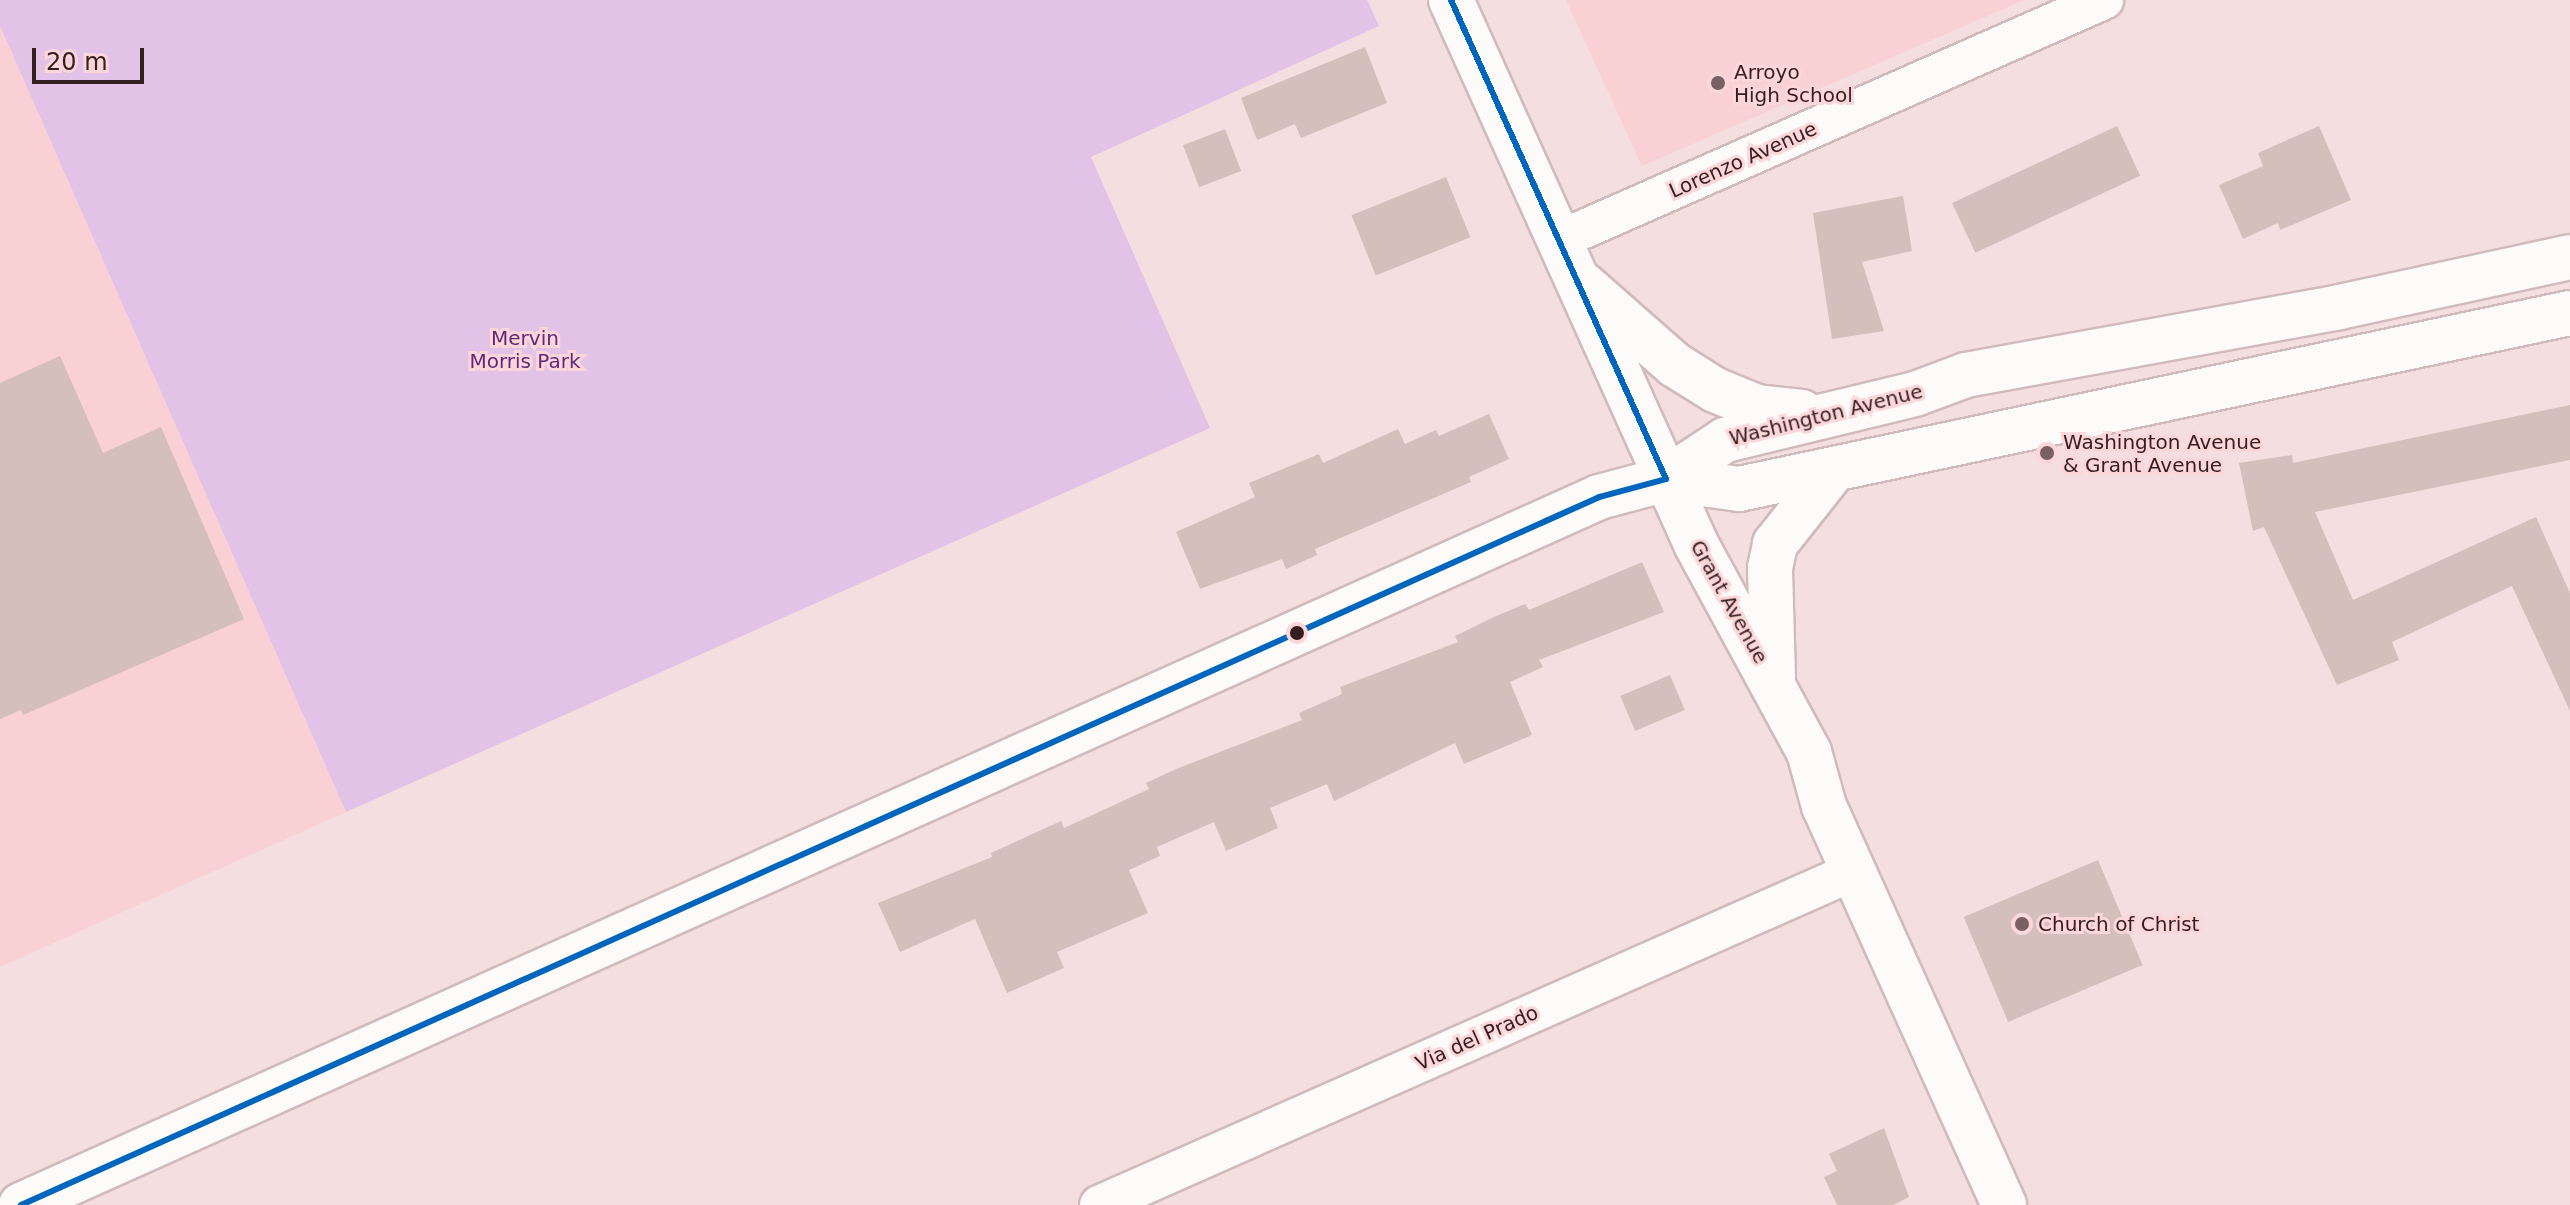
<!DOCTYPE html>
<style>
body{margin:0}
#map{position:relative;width:2570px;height:1205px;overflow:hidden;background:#f4dee0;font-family:"DejaVu Sans",sans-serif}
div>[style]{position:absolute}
.built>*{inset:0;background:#f9d0d3}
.green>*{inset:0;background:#e2c2e6}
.building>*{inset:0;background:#d4bfbd;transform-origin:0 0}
.roads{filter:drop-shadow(2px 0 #d0babc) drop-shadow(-2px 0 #d0babc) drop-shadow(0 2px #d0babc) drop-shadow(0 -2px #d0babc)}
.minor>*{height:38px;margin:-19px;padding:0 19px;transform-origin:19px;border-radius:19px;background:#fdfafa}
.tertiary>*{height:44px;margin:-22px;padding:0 22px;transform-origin:22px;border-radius:22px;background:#fdfafa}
.secondary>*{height:44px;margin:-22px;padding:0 22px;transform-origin:22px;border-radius:22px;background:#fdfafa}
.bus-1>*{height:6px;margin:-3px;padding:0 3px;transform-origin:3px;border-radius:3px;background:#0065bd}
.dots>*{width:22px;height:22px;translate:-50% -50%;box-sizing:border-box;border:4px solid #fcd6d8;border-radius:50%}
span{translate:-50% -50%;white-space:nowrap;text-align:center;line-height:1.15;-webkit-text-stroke:6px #fcd6d8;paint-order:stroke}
.poi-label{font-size:20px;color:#351e20}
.left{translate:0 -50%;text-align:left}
.street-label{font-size:20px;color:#351e20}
.park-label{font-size:20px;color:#63287e}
.scale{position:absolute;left:32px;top:48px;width:112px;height:36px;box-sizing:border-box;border:4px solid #351e20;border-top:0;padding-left:10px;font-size:24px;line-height:28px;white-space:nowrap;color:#351e20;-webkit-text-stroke:6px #fcd6d8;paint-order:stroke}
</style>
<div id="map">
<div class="built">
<i style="clip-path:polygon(1566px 0,2024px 0,1642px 166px)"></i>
<i style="clip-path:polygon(0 26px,346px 812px,0 967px)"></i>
</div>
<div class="green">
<i style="clip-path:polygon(0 0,1367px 0,1379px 26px,1091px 157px,1210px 428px,346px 812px,0 26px)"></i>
</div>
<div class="building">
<i style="clip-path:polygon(1365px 47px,1387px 103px,1301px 138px,1295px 124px,1257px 140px,1241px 98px)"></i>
<i style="left:2117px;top:126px;width:55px;height:182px;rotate:65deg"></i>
<i style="clip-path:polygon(2319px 126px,2351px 200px,2280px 230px,2278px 223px,2243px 239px,2219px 185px,2263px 166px,2258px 153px)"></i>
<i style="left:1225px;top:129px;width:45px;height:45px;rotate:69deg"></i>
<i style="left:1446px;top:177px;width:65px;height:102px;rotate:68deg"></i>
<i style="clip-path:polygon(1903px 196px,1912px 251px,1862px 262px,1884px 331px,1832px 339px,1813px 213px)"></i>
<i style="clip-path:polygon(60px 356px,103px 453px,161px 427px,244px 619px,23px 715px,21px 710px,0 719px,0 383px)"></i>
<i style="clip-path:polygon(2570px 405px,2570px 460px,2315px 512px,2353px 600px,2536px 517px,2570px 593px,2570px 711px,2512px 586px,2392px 642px,2399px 660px,2337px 685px,2264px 527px,2253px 531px,2239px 463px,2292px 455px,2293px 463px)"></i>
<i style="clip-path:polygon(1489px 414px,1509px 459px,1469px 477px,1471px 482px,1315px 549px,1317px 555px,1286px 569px,1282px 559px,1200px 589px,1176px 532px,1255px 497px,1249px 483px,1319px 454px,1323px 463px,1398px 429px,1405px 444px,1436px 430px,1439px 436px)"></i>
<i style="clip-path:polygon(1642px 562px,1664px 612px,1539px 660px,1543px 667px,1510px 682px,1532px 735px,1464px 764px,1455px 743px,1334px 801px,1327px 784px,1270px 808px,1278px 828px,1226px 851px,1214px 822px,1157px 847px,1160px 856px,1129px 870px,1148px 913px,1057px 952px,1064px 968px,1007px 993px,975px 919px,900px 952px,878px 903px,992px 857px,991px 853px,1061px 821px,1064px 828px,1149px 789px,1146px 783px,1176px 769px,1302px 720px,1299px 713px,1342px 694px,1340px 687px,1458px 642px,1455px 636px,1494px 617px,1525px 604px,1529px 610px)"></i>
<i style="left:1670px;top:675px;width:38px;height:54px;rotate:67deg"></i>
<i style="left:2098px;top:860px;width:114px;height:146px;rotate:67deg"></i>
<i style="clip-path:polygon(1884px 1128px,1909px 1197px,1893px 1205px,1837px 1205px,1824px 1177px,1837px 1171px,1829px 1154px)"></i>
</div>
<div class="roads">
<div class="minor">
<i style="left:1557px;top:241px;width:598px;rotate:-23.78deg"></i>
<i style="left:1099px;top:1205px;width:826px;rotate:-23.86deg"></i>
</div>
<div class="tertiary">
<i style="left:21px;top:1205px;width:1730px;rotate:-24.16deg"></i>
<i style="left:1599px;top:497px;width:69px;rotate:-15deg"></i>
</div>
<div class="secondary">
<i style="left:1451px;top:0;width:597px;rotate:65.75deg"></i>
<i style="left:1696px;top:544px;width:237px;rotate:61.5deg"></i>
<i style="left:1809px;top:752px;width:56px;rotate:74.5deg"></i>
<i style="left:1824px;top:806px;width:438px;rotate:65.7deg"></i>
<i style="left:1584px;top:285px;width:121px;rotate:41.3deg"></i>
<i style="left:1675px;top:365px;width:47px;rotate:32deg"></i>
<i style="left:1715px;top:390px;width:45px;rotate:22deg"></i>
<i style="left:1757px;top:407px;width:45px;rotate:6.3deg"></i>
<i style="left:1666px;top:479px;width:71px;rotate:-33.5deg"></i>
<i style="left:1725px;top:440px;width:195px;rotate:-13.6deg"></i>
<i style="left:1915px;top:394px;width:54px;rotate:-20.4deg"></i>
<i style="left:1966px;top:375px;width:379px;rotate:-10.3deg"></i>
<i style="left:2339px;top:307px;width:236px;rotate:-12.2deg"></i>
<i style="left:1666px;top:479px;width:74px;rotate:7.8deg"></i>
<i style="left:1739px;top:489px;width:849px;rotate:-11.96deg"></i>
<i style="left:1773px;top:676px;width:108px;rotate:-91.6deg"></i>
<i style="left:1770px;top:568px;width:25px;rotate:-78deg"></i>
<i style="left:1775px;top:544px;width:92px;rotate:-51.6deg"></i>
</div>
</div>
<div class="bus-1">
<i style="left:1451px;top:0;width:525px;rotate:65.83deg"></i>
<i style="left:21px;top:1205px;width:1730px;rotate:-24.16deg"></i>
<i style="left:1599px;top:497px;width:69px;rotate:-15deg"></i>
</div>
<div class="dots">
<i style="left:1718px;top:83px;background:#786163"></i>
<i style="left:2047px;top:453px;background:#786163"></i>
<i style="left:1297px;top:633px;background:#351e20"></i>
<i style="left:2022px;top:924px;background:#786163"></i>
</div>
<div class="poi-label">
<span class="left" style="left:1734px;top:84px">Arroyo<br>High School</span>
<span class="left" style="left:2063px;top:454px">Washington Avenue<br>&amp; Grant Avenue</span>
<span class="left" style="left:2038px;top:924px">Church of Christ</span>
</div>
<div class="street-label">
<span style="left:1743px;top:160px;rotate:-24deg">Lorenzo Avenue</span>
<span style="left:1826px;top:415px;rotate:-14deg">Washington Avenue</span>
<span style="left:1729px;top:602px;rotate:61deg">Grant Avenue</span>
<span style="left:1477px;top:1038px;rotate:-24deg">Via del Prado</span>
</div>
<div class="park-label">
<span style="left:525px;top:350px">Mervin<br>Morris Park</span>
</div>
<div class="scale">20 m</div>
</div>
